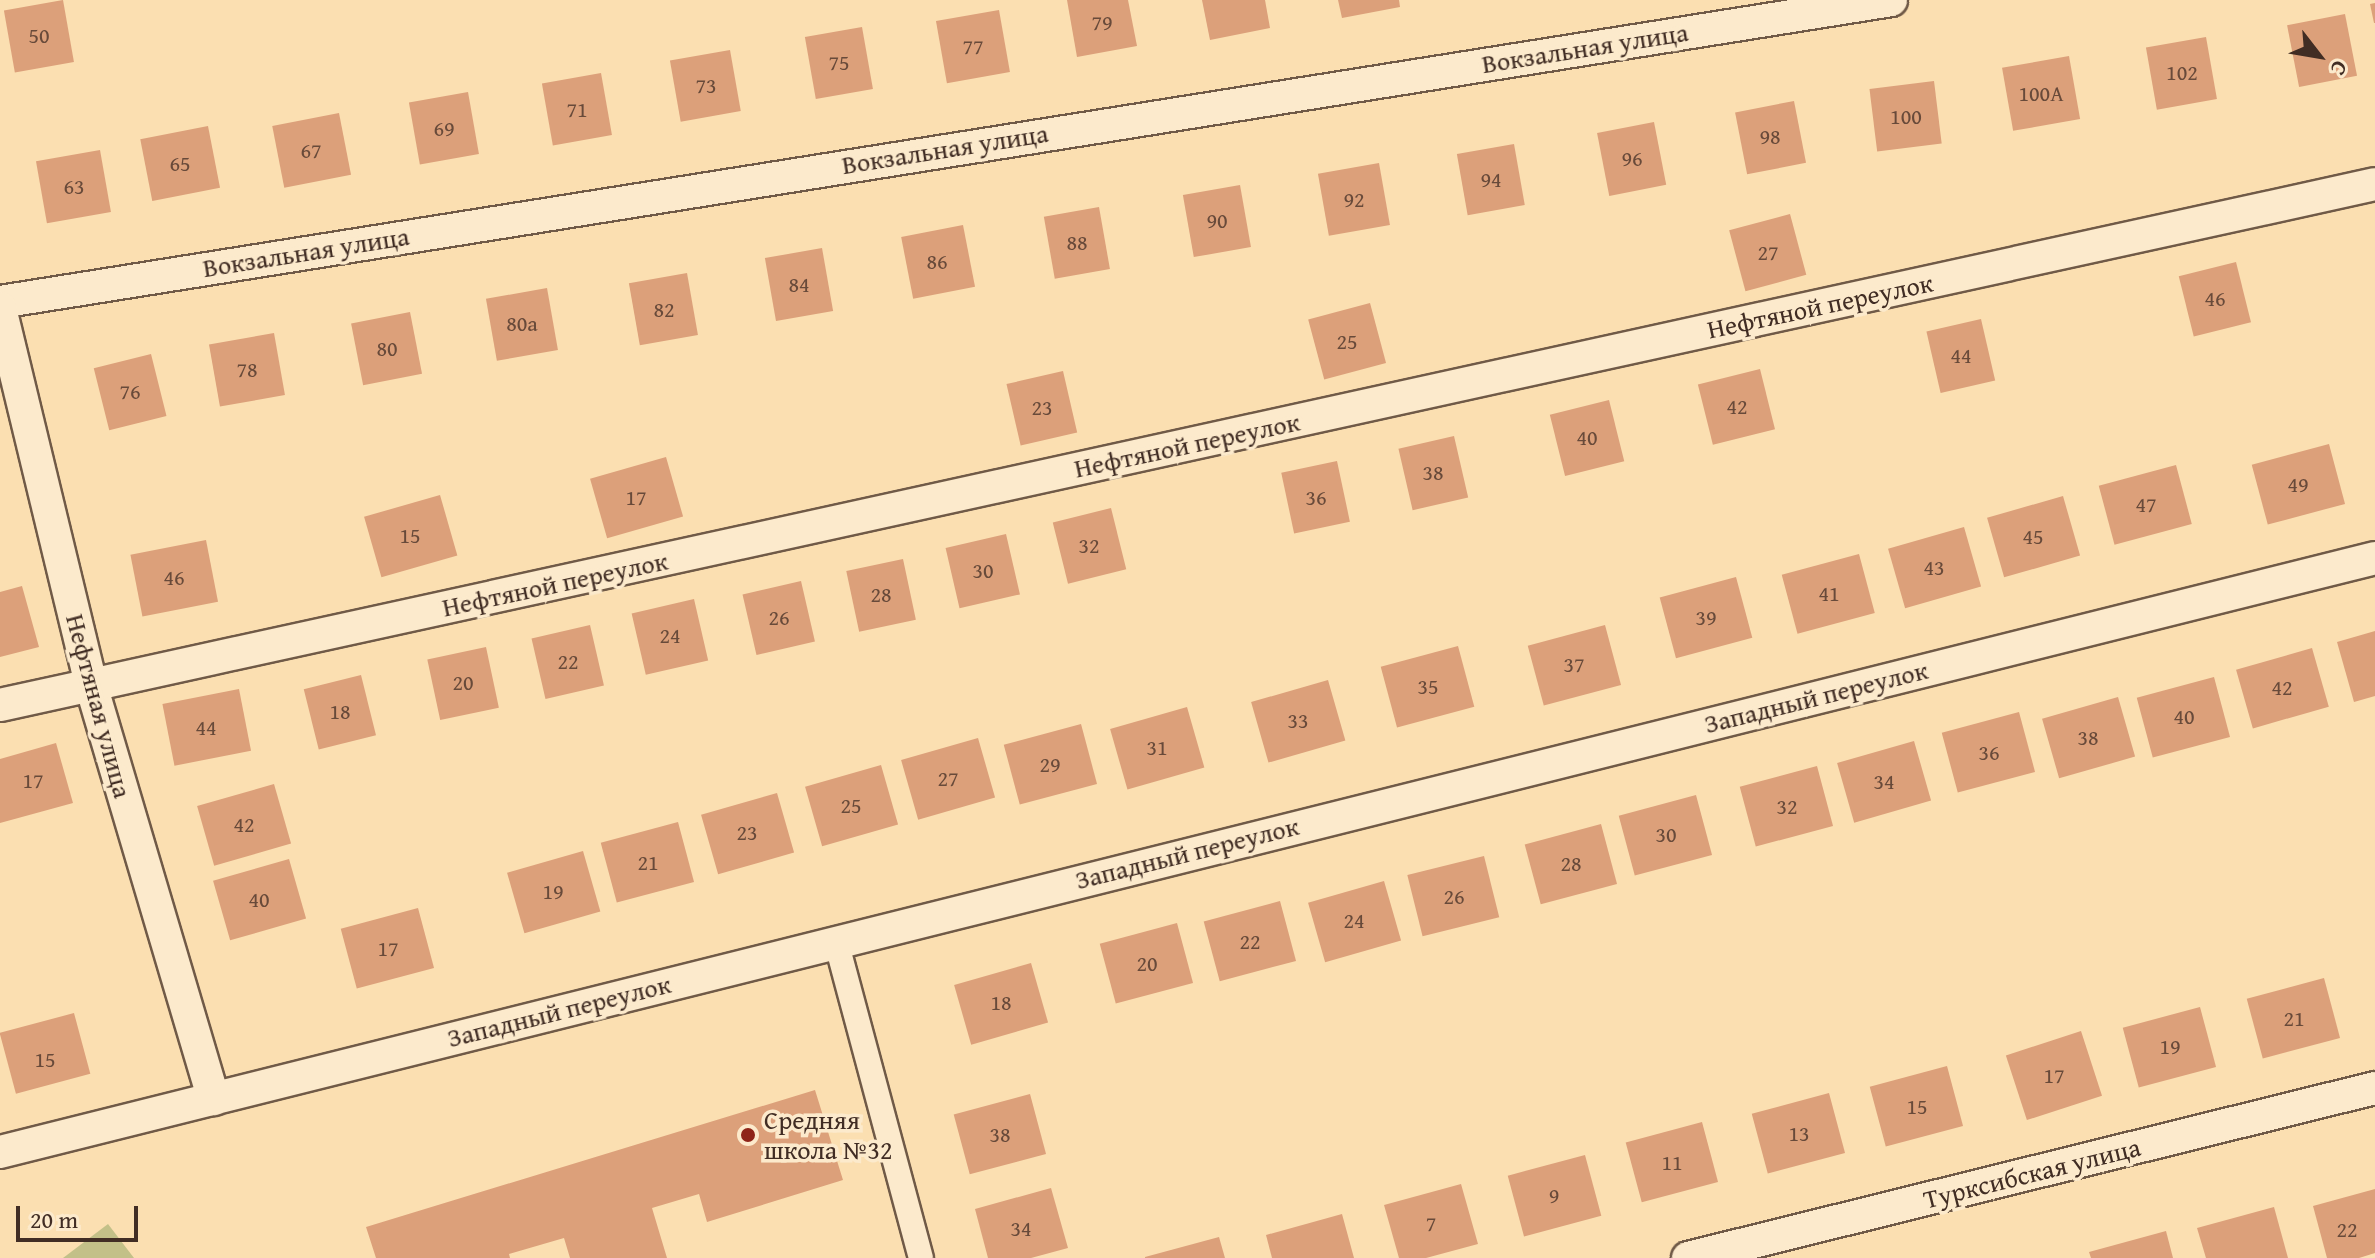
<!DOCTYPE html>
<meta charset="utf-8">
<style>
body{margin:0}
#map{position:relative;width:2375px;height:1258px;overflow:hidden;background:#fbdfb1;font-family:"Gentium Book Plus",serif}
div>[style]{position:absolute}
.green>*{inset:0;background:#c3c088}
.building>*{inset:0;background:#dca07a;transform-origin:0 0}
.roads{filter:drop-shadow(2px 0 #705a47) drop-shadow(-2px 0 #705a47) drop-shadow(0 2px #705a47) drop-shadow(0 -2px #705a47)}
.pedestrian>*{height:24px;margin:-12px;padding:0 12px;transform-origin:12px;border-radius:12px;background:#fceacc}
.minor>*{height:32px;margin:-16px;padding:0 16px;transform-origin:16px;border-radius:16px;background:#fceacc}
.dots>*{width:22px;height:22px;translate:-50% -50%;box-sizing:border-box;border:4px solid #fceacc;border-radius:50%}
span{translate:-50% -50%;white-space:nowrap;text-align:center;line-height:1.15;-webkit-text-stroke:7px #fceacc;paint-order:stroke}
.number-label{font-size:22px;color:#684a3a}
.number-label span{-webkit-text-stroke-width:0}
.street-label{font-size:26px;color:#412d24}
.poi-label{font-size:26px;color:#412d24}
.left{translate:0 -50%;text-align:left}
.north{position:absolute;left:2279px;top:16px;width:80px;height:80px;-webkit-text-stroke:6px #fceacc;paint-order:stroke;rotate:121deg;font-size:22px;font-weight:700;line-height:32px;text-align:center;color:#412d24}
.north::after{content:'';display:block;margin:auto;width:28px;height:36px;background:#412d24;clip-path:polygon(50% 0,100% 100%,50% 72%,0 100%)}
.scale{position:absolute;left:16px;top:1206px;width:122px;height:36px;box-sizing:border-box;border:4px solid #412d24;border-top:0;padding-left:10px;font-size:24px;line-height:28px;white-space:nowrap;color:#412d24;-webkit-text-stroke:6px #fceacc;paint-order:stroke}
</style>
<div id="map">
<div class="green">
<i style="clip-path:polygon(108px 1224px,134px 1258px,63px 1258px)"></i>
</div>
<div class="building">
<i style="left:63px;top:0;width:63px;height:60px;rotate:80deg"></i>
<i style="clip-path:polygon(1067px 0,1128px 0,1137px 46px,1077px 57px)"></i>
<i style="clip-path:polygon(1202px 0,1265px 0,1270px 28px,1210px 40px)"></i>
<i style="clip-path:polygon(1338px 0,1399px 0,1400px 7px,1342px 18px)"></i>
<i style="clip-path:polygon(2375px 3px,2375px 23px,2374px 23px,2370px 4px)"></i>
<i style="left:999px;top:10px;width:63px;height:64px;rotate:80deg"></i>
<i style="left:2345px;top:14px;width:63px;height:59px;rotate:79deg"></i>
<i style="left:862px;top:27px;width:63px;height:58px;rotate:80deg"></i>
<i style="left:2206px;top:37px;width:63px;height:61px;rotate:80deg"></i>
<i style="left:730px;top:50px;width:62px;height:61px;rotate:80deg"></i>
<i style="left:2069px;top:56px;width:64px;height:68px;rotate:80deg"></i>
<i style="left:601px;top:73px;width:63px;height:60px;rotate:80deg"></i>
<i style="left:1934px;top:81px;width:63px;height:65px;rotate:83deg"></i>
<i style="left:468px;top:92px;width:63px;height:60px;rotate:80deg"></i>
<i style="left:1794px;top:101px;width:63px;height:60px;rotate:79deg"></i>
<i style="left:339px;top:113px;width:63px;height:68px;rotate:79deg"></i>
<i style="left:1654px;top:122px;width:64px;height:58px;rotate:79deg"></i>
<i style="left:208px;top:126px;width:63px;height:69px;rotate:79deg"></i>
<i style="left:1514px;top:144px;width:62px;height:58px;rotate:80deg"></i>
<i style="left:100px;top:150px;width:63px;height:65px;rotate:80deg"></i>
<i style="left:1379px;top:163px;width:63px;height:62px;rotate:80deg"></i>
<i style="left:1240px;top:185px;width:63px;height:58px;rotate:80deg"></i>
<i style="left:1099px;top:207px;width:63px;height:56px;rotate:80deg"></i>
<i style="left:1790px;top:214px;width:63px;height:63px;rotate:75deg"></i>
<i style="left:963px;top:225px;width:63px;height:63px;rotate:79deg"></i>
<i style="left:822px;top:248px;width:64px;height:58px;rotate:80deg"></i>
<i style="left:2236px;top:262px;width:62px;height:59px;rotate:76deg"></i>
<i style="left:687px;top:273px;width:63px;height:59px;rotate:80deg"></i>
<i style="left:547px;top:288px;width:63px;height:62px;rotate:80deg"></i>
<i style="left:1370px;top:303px;width:62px;height:64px;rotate:75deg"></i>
<i style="left:410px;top:312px;width:63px;height:60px;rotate:79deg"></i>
<i style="left:1981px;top:319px;width:63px;height:56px;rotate:77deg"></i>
<i style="left:274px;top:333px;width:63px;height:66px;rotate:80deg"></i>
<i style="left:151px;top:354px;width:64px;height:59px;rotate:76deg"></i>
<i style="left:1760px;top:369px;width:62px;height:64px;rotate:76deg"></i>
<i style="left:1063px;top:371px;width:63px;height:58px;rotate:77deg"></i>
<i style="left:1609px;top:400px;width:63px;height:61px;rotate:76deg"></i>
<i style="left:1454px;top:436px;width:63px;height:57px;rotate:77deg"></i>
<i style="left:2329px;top:444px;width:62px;height:80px;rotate:75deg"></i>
<i style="left:666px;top:457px;width:62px;height:79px;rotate:74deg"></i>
<i style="left:1337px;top:461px;width:62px;height:57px;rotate:78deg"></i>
<i style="left:2176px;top:465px;width:61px;height:80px;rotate:75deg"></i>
<i style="left:440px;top:495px;width:63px;height:79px;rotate:74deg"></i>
<i style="left:2063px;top:496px;width:62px;height:79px;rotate:74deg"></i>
<i style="left:1111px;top:508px;width:63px;height:60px;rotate:76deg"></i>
<i style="left:1964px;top:527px;width:62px;height:79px;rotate:74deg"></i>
<i style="left:1006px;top:534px;width:62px;height:62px;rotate:77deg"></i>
<i style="left:206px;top:540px;width:63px;height:77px;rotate:79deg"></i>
<i style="left:1859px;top:554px;width:61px;height:80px;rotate:75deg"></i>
<i style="left:903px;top:559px;width:62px;height:58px;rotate:78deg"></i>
<i style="left:1736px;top:577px;width:63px;height:79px;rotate:75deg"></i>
<i style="left:801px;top:581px;width:62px;height:60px;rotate:77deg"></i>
<i style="clip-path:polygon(22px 586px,39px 647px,0 657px,0 592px)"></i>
<i style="left:694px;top:599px;width:63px;height:64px;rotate:77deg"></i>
<i style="left:590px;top:625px;width:62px;height:60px;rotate:77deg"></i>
<i style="left:1605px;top:625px;width:62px;height:80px;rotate:75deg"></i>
<i style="clip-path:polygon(2375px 631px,2375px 696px,2354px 702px,2337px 642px)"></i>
<i style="left:1458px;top:646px;width:63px;height:80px;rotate:75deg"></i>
<i style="left:486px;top:647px;width:62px;height:60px;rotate:78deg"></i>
<i style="left:2312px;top:648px;width:61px;height:79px;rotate:74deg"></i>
<i style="left:361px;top:675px;width:62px;height:59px;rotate:76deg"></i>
<i style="left:2214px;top:677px;width:62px;height:80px;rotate:75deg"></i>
<i style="left:1328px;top:680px;width:63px;height:80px;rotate:74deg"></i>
<i style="left:239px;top:689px;width:63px;height:78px;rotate:79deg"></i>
<i style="left:2118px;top:697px;width:62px;height:79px;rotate:74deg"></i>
<i style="left:1187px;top:707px;width:63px;height:80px;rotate:74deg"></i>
<i style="left:2019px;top:712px;width:62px;height:80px;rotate:75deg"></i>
<i style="left:1081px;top:724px;width:62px;height:80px;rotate:75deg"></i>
<i style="left:978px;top:738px;width:62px;height:80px;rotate:74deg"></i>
<i style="left:1914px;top:741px;width:62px;height:80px;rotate:74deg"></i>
<i style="clip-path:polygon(56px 743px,73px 803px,0 823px,0 759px)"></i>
<i style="left:881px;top:765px;width:62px;height:79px;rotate:74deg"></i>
<i style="left:1817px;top:766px;width:62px;height:80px;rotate:75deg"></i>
<i style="left:274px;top:784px;width:62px;height:80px;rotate:74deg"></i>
<i style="left:777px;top:793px;width:62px;height:79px;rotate:74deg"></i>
<i style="left:1696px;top:795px;width:62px;height:80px;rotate:75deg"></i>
<i style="left:678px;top:822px;width:62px;height:80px;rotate:75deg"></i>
<i style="left:1601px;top:824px;width:62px;height:79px;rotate:75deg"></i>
<i style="left:583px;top:851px;width:63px;height:79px;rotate:74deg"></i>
<i style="left:1484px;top:856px;width:63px;height:79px;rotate:76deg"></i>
<i style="left:289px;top:859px;width:62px;height:79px;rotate:74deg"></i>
<i style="left:1384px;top:881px;width:62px;height:79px;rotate:74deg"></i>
<i style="left:1280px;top:901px;width:62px;height:79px;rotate:75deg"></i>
<i style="left:418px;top:908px;width:62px;height:80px;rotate:75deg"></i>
<i style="left:1177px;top:923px;width:62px;height:80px;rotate:75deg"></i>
<i style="left:1031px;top:963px;width:62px;height:80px;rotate:74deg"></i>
<i style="left:2324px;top:978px;width:62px;height:80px;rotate:75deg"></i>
<i style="left:2200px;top:1007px;width:62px;height:80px;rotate:75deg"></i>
<i style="left:74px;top:1013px;width:63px;height:77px;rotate:75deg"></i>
<i style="left:2081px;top:1031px;width:68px;height:79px;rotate:72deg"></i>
<i style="left:1947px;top:1066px;width:62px;height:80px;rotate:75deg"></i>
<i style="clip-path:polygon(815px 1090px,843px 1180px,707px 1222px,699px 1194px,652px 1208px,667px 1258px,570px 1258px,564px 1238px,509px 1254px,510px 1258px,376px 1258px,366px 1227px)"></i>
<i style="left:1829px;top:1093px;width:62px;height:80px;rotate:75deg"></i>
<i style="left:1030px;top:1094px;width:62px;height:79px;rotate:75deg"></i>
<i style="left:1702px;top:1122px;width:62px;height:79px;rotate:75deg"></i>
<i style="left:1585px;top:1155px;width:63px;height:80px;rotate:75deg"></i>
<i style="clip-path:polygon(1461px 1184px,1478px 1244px,1426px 1258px,1399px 1258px,1384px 1205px)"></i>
<i style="clip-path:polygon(1051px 1188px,1068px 1248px,1031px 1258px,988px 1258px,975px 1209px)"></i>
<i style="clip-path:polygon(2375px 1189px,2375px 1253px,2359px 1258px,2327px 1258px,2313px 1206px)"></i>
<i style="clip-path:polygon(2274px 1207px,2288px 1258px,2206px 1258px,2197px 1228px)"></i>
<i style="clip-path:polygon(1342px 1214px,1354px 1258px,1272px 1258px,1266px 1235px)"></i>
<i style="clip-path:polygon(2166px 1231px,2173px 1258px,2091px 1258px,2089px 1252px)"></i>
<i style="clip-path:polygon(1219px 1237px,1225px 1258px,1145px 1258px,1145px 1257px)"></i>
</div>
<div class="roads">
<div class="pedestrian">
<i style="left:836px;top:941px;width:328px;rotate:75deg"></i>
</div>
<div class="minor">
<i style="left:0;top:302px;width:1915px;rotate:-9.07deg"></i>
<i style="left:0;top:308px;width:388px;rotate:76.4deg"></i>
<i style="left:91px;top:685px;width:432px;rotate:73.5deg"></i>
<i style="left:0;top:705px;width:2431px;rotate:-12.37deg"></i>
<i style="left:0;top:1152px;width:2448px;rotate:-14.04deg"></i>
<i style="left:1688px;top:1258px;width:708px;rotate:-13.9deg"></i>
</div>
</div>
<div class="dots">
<i style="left:748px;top:1135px;background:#8f2418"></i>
</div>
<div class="number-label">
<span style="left:1102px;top:23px">79</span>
<span style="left:39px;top:36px">50</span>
<span style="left:973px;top:47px">77</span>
<span style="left:839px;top:63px">75</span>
<span style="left:2182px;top:73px">102</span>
<span style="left:706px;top:86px">73</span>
<span style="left:2041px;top:94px">100А</span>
<span style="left:577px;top:110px">71</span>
<span style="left:1906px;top:117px">100</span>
<span style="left:444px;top:129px">69</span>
<span style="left:1770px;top:137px">98</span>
<span style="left:311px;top:151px">67</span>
<span style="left:1632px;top:159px">96</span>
<span style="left:180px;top:164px">65</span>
<span style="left:1491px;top:180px">94</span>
<span style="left:74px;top:187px">63</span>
<span style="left:1354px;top:200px">92</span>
<span style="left:1217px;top:221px">90</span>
<span style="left:1077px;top:243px">88</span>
<span style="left:1768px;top:253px">27</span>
<span style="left:937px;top:262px">86</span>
<span style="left:799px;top:285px">84</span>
<span style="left:2215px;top:299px">46</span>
<span style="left:664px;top:310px">82</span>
<span style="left:522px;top:324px">80а</span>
<span style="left:1347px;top:342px">25</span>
<span style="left:387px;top:349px">80</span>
<span style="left:1961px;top:356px">44</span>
<span style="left:247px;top:370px">78</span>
<span style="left:130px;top:392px">76</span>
<span style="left:1737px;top:407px">42</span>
<span style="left:1042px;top:408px">23</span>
<span style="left:1587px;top:438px">40</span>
<span style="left:1433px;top:473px">38</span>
<span style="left:2298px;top:485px">49</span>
<span style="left:636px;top:498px">17</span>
<span style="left:1316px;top:498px">36</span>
<span style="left:2146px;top:505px">47</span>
<span style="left:410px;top:536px">15</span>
<span style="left:2033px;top:537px">45</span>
<span style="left:1089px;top:546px">32</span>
<span style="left:1934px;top:568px">43</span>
<span style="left:983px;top:571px">30</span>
<span style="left:174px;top:578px">46</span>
<span style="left:1829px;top:594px">41</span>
<span style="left:881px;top:595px">28</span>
<span style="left:779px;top:618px">26</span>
<span style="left:1706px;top:618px">39</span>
<span style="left:670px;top:636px">24</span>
<span style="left:568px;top:662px">22</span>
<span style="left:1574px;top:665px">37</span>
<span style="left:463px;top:683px">20</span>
<span style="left:1428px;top:687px">35</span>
<span style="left:2282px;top:688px">42</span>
<span style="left:340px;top:712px">18</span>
<span style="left:2184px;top:717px">40</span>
<span style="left:1298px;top:721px">33</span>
<span style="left:206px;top:728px">44</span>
<span style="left:2088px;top:738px">38</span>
<span style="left:1157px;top:748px">31</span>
<span style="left:1989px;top:753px">36</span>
<span style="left:1050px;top:765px">29</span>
<span style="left:948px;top:779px">27</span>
<span style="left:33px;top:781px">17</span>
<span style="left:1884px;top:782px">34</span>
<span style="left:851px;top:806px">25</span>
<span style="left:1787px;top:807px">32</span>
<span style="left:244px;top:825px">42</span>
<span style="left:747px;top:833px">23</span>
<span style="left:1666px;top:835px">30</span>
<span style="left:648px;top:863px">21</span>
<span style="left:1571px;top:864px">28</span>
<span style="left:553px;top:892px">19</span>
<span style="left:1454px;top:897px">26</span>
<span style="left:259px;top:900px">40</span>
<span style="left:1354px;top:921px">24</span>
<span style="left:1250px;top:942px">22</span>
<span style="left:388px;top:949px">17</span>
<span style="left:1147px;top:964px">20</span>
<span style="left:1001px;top:1003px">18</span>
<span style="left:2294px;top:1019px">21</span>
<span style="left:2170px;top:1047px">19</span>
<span style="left:45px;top:1060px">15</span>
<span style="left:2054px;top:1076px">17</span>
<span style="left:1917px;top:1107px">15</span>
<span style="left:1799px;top:1134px">13</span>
<span style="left:1000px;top:1135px">38</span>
<span style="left:1672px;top:1163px">11</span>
<span style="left:1554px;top:1196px">9</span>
<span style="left:1431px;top:1224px">7</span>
<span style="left:1021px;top:1229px">34</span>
<span style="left:2347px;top:1230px">22</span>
</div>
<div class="street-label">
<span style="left:1585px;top:48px;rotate:-9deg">Вокзальная улица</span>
<span style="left:945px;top:149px;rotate:-9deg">Вокзальная улица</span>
<span style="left:306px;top:252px;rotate:-9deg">Вокзальная улица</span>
<span style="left:1820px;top:306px;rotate:-12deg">Нефтяной переулок</span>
<span style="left:1187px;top:445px;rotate:-12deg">Нефтяной переулок</span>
<span style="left:555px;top:584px;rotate:-12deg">Нефтяной переулок</span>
<span style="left:1816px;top:697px;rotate:-14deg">Западный переулок</span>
<span style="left:99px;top:706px;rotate:75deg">Нефтяная улица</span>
<span style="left:1187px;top:853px;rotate:-14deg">Западный переулок</span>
<span style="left:559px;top:1011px;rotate:-14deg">Западный переулок</span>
<span style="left:2032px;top:1173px;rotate:-14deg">Турксибская улица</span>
</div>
<div class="poi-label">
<span class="left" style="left:764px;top:1135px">Средняя<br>школа №32</span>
</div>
<div class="north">С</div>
<div class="scale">20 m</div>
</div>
